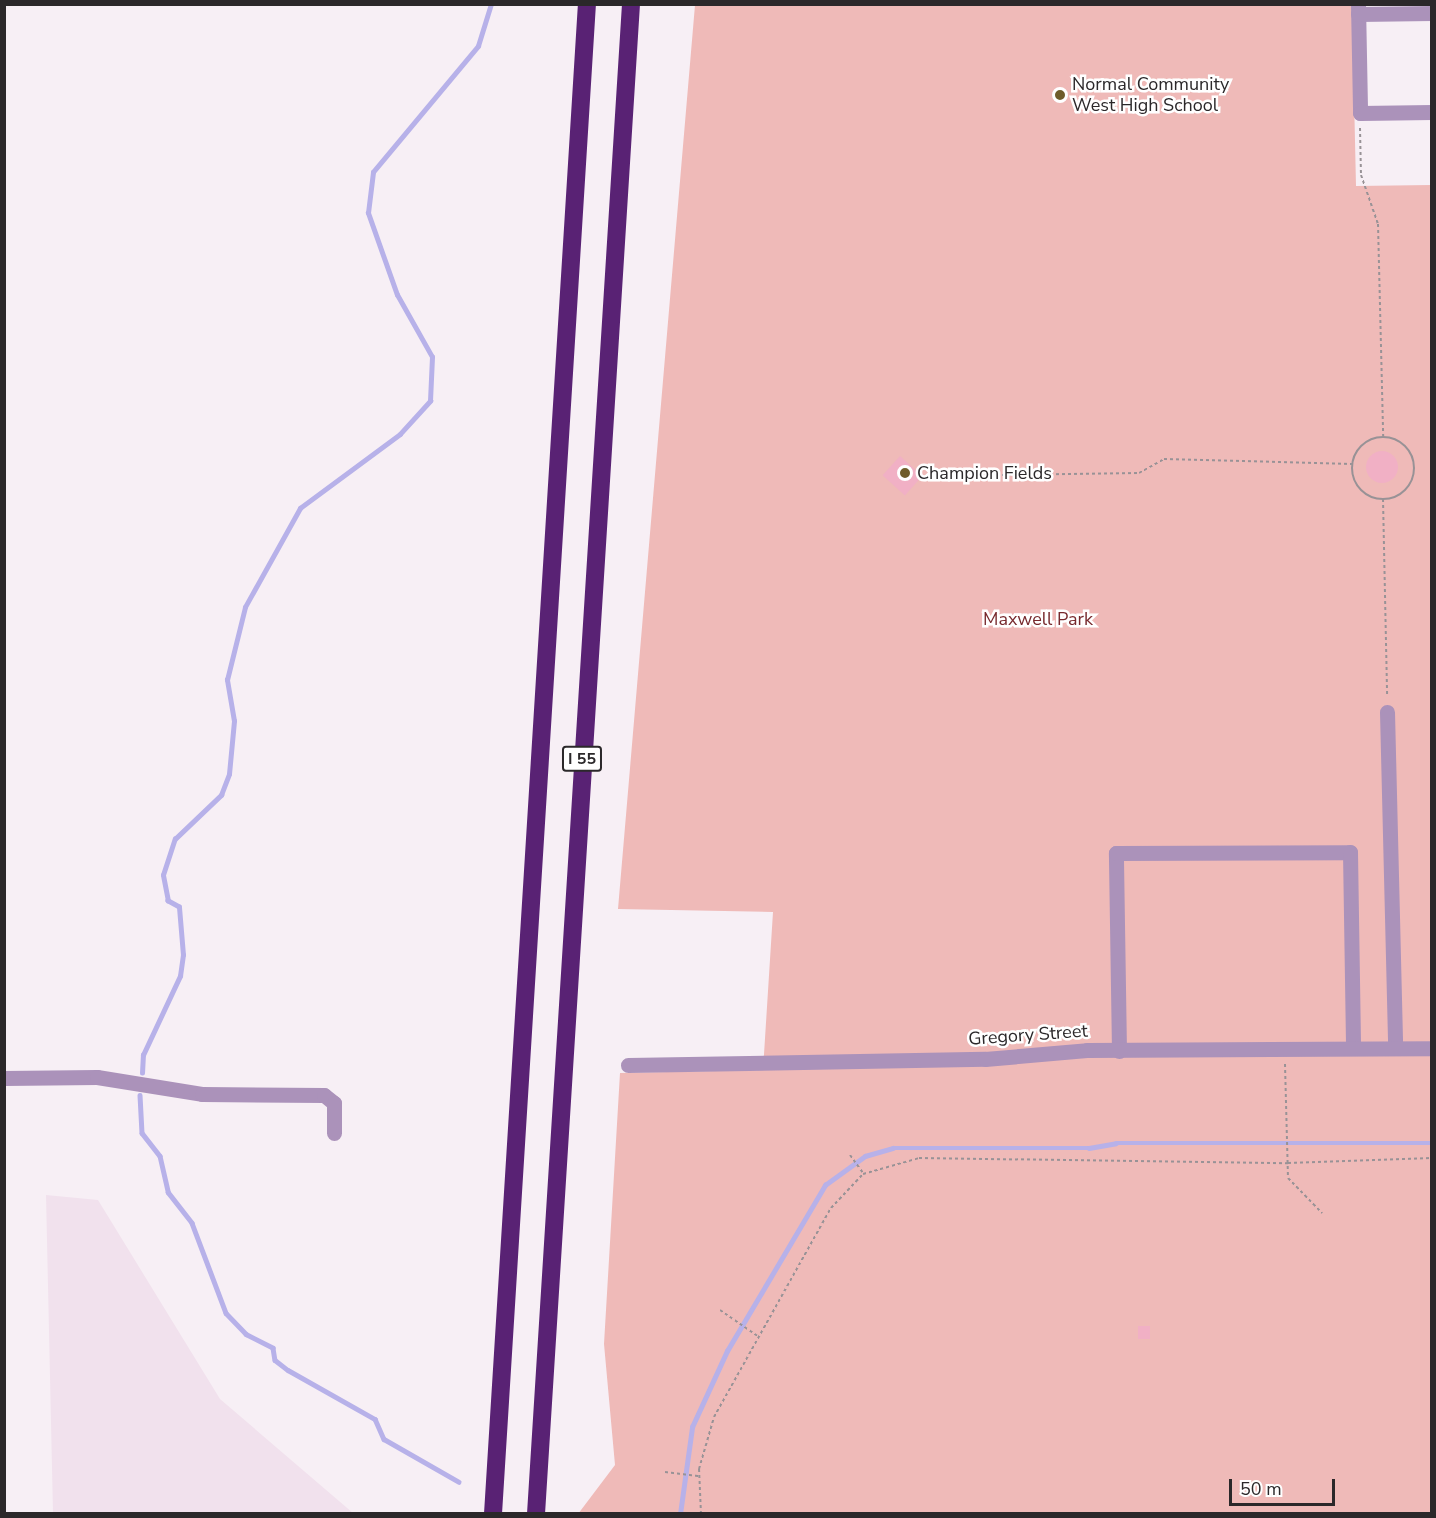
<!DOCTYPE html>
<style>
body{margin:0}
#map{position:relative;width:1436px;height:1518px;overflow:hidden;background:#f7eff5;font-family:"Nunito Sans",sans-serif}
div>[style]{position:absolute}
.built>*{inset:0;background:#f1e1ed}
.green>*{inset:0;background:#efbab8}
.stream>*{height:4.5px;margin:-2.25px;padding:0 2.25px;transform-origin:2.25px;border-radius:2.25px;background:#b7b1e9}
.building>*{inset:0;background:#f1b0c5;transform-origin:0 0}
.round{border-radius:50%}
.path>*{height:2px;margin-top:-1px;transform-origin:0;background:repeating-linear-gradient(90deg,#989296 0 3px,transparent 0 6px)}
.path>.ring{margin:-1px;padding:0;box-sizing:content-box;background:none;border:2px solid #989296;border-radius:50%}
.minor>*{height:15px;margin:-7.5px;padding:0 7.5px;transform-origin:7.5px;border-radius:7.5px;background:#ab92ba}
.highway>*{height:18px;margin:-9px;padding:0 9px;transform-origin:9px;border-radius:9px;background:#592274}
.dots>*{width:16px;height:16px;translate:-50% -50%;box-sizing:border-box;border:3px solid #fff;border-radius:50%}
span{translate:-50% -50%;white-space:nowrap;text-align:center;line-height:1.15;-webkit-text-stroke:5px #fff;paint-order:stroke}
.shield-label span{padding:2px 4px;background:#fff;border:2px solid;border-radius:4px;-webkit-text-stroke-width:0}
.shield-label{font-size:16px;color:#2b282a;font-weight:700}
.poi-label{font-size:18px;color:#2b282a}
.left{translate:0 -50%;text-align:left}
.park-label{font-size:18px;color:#77292d}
.street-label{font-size:18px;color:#2b282a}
.frame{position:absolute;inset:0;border:6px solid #2b282a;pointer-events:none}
.scale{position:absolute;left:1229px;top:1479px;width:106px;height:27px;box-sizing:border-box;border:3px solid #2b282a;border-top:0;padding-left:8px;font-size:18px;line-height:21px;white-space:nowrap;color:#2b282a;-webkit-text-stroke:4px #fff;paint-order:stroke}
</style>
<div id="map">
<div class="built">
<i style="clip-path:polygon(46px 1195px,98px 1200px,220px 1399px,353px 1513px,53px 1513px)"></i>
</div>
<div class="green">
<i style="clip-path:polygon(695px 5px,1352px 5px,1356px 186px,1431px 185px,1431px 1513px,578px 1514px,615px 1465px,604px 1344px,620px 1073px,763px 1070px,773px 912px,618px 909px)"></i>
</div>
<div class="stream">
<i style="left:142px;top:1073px;width:18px;rotate:-87deg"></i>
<i style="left:143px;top:1055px;width:87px;rotate:-64.9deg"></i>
<i style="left:180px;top:976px;width:21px;rotate:-82deg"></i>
<i style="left:183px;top:955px;width:48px;rotate:-94.8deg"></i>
<i style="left:179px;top:907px;width:13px;rotate:-151deg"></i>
<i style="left:168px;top:901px;width:26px;rotate:-101deg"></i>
<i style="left:163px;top:875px;width:38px;rotate:-72deg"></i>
<i style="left:175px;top:839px;width:64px;rotate:-43.7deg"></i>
<i style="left:221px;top:795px;width:22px;rotate:-69deg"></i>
<i style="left:229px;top:774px;width:53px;rotate:-84.6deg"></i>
<i style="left:234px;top:721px;width:42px;rotate:-99.7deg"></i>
<i style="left:227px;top:680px;width:75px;rotate:-76.1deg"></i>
<i style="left:245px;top:607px;width:113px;rotate:-60.9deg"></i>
<i style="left:300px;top:508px;width:124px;rotate:-36.5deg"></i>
<i style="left:400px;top:434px;width:45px;rotate:-47.7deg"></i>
<i style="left:430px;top:401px;width:44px;rotate:-87.4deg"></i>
<i style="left:432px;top:357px;width:71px;rotate:-119.4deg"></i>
<i style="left:397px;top:295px;width:87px;rotate:-109.5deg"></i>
<i style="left:368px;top:213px;width:41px;rotate:-83deg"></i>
<i style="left:373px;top:172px;width:164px;rotate:-50.2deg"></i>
<i style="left:478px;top:46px;width:44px;rotate:-72.8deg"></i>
<i style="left:140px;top:1095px;width:38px;rotate:87deg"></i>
<i style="left:142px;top:1133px;width:29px;rotate:52deg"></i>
<i style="left:160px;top:1156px;width:37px;rotate:77deg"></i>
<i style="left:168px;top:1192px;width:39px;rotate:52deg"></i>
<i style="left:192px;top:1223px;width:96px;rotate:69.3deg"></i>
<i style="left:226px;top:1313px;width:29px;rotate:46deg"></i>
<i style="left:246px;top:1334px;width:30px;rotate:27deg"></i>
<i style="left:273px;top:1348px;width:12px;rotate:81deg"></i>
<i style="left:275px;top:1360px;width:16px;rotate:38deg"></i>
<i style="left:288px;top:1370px;width:100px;rotate:29.4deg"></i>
<i style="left:375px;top:1419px;width:22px;rotate:66deg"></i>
<i style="left:384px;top:1439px;width:86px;rotate:29.8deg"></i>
<i style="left:680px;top:1514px;width:88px;rotate:-82.1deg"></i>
<i style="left:692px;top:1427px;width:84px;rotate:-65.3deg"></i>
<i style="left:727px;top:1351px;width:193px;rotate:-59.4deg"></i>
<i style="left:825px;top:1185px;width:49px;rotate:-35.9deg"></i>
<i style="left:865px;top:1156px;width:29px;rotate:-16deg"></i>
<i style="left:893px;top:1148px;width:196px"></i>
<i style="left:1089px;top:1148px;width:27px;rotate:-10deg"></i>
<i style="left:1116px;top:1143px;width:316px"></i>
</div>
<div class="building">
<i class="round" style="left:1366px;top:451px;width:32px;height:32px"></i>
<i style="left:900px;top:456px;width:30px;height:26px;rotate:42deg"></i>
<i style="left:1138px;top:1326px;width:12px;height:13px"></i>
</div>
<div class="path">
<i style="left:1360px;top:128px;width:47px;rotate:88.8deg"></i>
<i style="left:1361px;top:175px;width:52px;rotate:70.9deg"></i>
<i style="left:1378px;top:224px;width:212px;rotate:88.6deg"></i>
<i class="ring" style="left:1352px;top:437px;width:60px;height:60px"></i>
<i style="left:930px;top:476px;width:209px;rotate:-0.8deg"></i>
<i style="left:1139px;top:473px;width:29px;rotate:-29deg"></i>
<i style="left:1164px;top:459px;width:188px;rotate:1.5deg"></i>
<i style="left:1383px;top:499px;width:198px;rotate:88.8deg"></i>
<i style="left:1285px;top:1064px;width:114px;rotate:88.5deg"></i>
<i style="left:1288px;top:1178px;width:49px;rotate:45.8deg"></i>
<i style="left:850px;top:1155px;width:24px;rotate:54deg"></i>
<i style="left:720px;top:1310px;width:47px;rotate:34.7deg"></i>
<i style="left:665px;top:1472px;width:35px;rotate:7deg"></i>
<i style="left:701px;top:1514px;width:45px;rotate:-92.5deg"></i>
<i style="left:699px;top:1469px;width:54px;rotate:-73.9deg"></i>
<i style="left:714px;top:1417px;width:240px;rotate:-60.8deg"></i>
<i style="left:831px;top:1208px;width:47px;rotate:-46.7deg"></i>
<i style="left:863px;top:1174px;width:58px;rotate:-15.9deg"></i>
<i style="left:919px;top:1158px;width:369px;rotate:0.8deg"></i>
<i style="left:1288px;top:1163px;width:144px;rotate:-2deg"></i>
</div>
<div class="minor">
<i style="left:1358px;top:4px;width:109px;rotate:88.9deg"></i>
<i style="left:1360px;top:113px;width:72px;rotate:-0.8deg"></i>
<i style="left:1358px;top:14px;width:74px;rotate:-0.8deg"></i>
<i style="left:1387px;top:712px;width:336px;rotate:88.6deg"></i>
<i style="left:1119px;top:1051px;width:198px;rotate:-90.9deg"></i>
<i style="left:1116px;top:853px;width:234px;rotate:-0.2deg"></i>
<i style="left:1350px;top:852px;width:196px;rotate:89.1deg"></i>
<i style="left:628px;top:1065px;width:357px;rotate:-1deg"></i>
<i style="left:985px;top:1059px;width:102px;rotate:-5deg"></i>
<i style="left:1087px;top:1050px;width:345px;rotate:-0.3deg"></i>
<i style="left:4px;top:1078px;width:93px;rotate:-0.6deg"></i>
<i style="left:97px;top:1077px;width:106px;rotate:9.2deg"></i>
<i style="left:202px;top:1094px;width:122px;rotate:0.5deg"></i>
<i style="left:324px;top:1095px;width:13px;rotate:39deg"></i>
<i style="left:334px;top:1103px;width:30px;rotate:90deg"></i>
</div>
<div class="highway">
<i style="left:493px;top:1514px;width:1513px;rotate:-86.44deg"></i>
<i style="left:536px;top:1514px;width:1513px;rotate:-86.4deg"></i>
</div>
<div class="dots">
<i style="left:1060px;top:95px;background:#6f5c2a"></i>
<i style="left:905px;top:473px;background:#6f5c2a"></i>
</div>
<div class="shield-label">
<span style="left:582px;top:759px">I 55</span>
</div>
<div class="poi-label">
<span class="left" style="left:1072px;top:95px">Normal Community<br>West High School</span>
<span class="left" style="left:917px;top:473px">Champion Fields</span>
</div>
<div class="park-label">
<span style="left:1038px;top:619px">Maxwell Park</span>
</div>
<div class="street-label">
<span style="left:1028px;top:1035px;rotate:-4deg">Gregory Street</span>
</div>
<div class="frame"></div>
<div class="scale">50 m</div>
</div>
